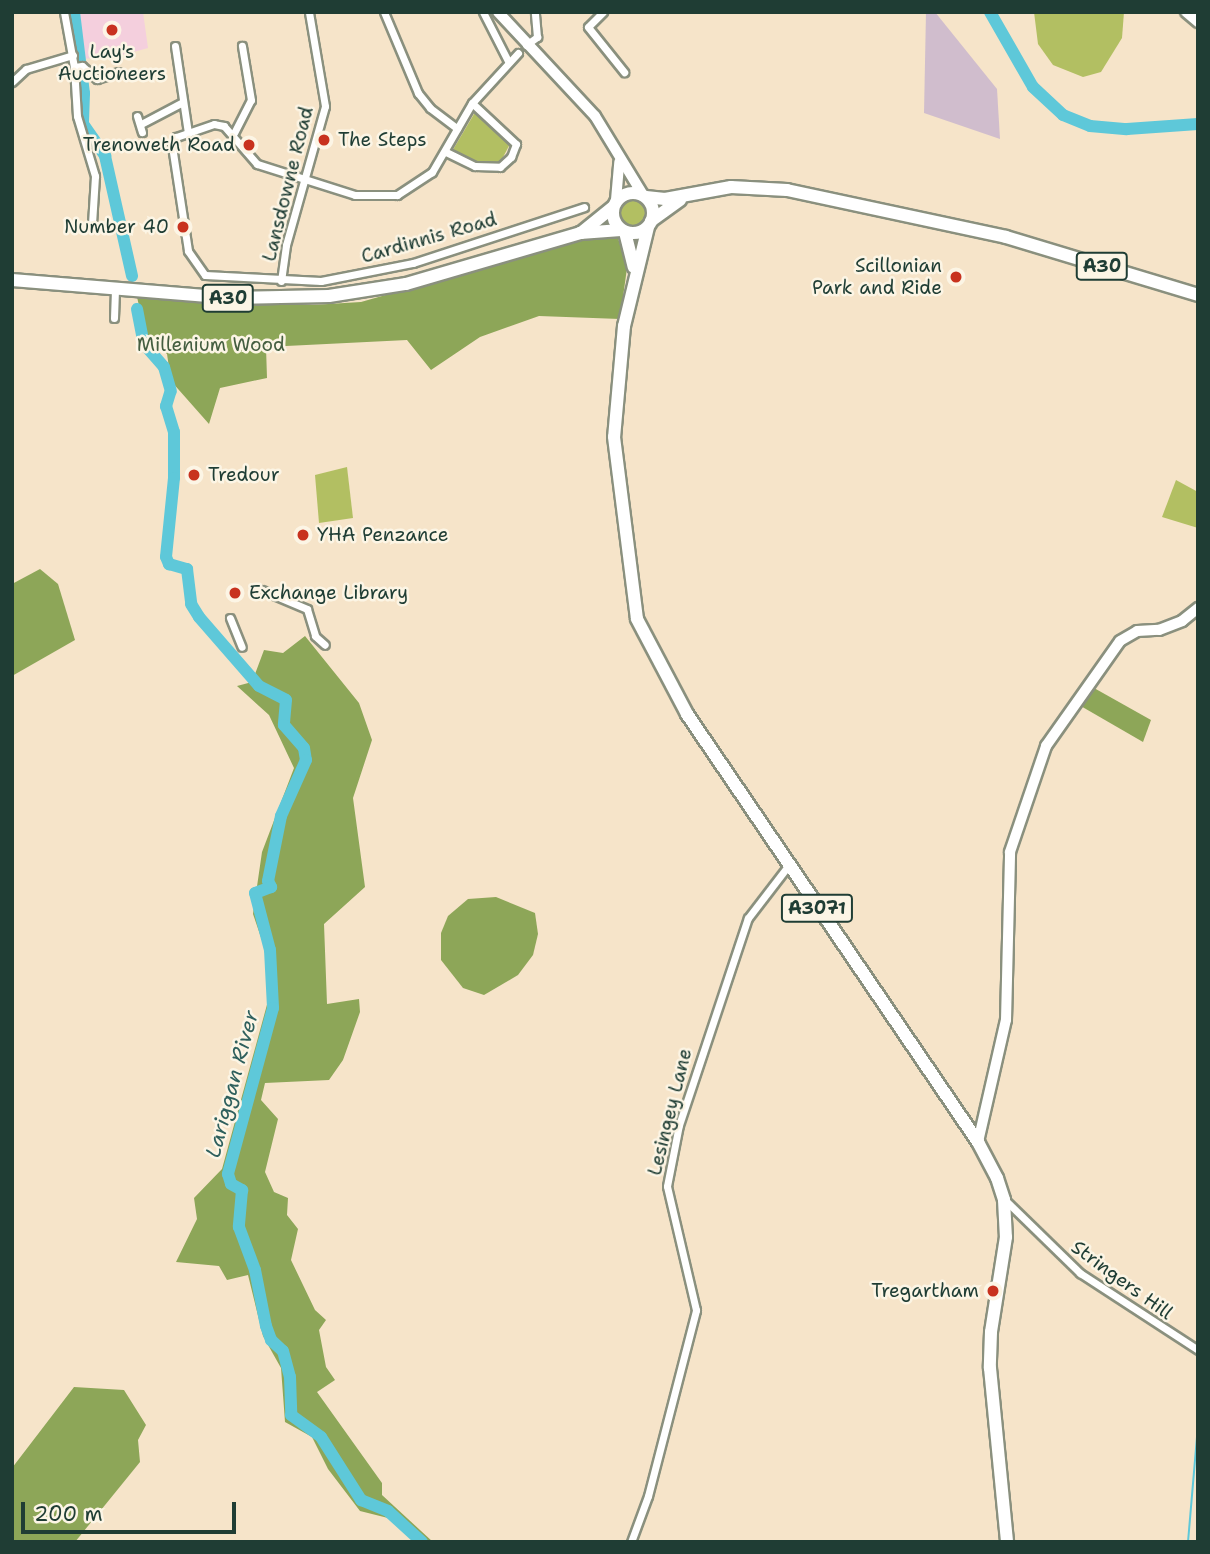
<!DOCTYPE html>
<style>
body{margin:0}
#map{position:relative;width:1210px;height:1554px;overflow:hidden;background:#f6e4c9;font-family:"Shantell Sans",sans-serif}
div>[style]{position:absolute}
.built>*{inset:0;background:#f4cfdd}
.industrial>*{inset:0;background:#d0bdcd}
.green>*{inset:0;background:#b2bf62}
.round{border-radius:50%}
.forest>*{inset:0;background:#8da658}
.stream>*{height:2px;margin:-1px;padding:0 1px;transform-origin:1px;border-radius:1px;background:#5ec8d9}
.river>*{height:12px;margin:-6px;padding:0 6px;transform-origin:6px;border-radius:6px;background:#5ec8d9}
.roads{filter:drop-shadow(2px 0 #8a907e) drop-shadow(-2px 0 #8a907e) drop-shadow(0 2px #8a907e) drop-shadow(0 -2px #8a907e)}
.minor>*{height:7px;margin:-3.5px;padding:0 3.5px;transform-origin:3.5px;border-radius:3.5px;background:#fff}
.tertiary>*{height:10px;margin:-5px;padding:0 5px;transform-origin:5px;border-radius:5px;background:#fff}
.secondary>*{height:10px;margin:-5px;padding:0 5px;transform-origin:5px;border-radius:5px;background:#fff}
.primary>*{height:12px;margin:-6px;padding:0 6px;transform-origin:6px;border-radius:6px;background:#fff}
.trunk>*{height:12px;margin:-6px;padding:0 6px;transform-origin:6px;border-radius:6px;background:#fff}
.trunk>.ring{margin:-6px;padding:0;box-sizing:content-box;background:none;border:12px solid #fff;border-radius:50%}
.dots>*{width:19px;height:19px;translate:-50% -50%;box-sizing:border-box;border:4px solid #fcf5e5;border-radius:50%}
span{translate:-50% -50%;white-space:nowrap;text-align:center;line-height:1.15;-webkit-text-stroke:5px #fcf5e5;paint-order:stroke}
.shield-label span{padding:2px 5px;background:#fcf5e5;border:2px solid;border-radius:5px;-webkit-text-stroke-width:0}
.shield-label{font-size:18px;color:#1f3d34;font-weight:700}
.poi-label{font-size:19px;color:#1f3d34}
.left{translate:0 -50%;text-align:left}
.right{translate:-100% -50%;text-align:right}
.street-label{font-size:19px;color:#1f3d34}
.park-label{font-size:19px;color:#445e40}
.water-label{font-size:21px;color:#2f605d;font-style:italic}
.frame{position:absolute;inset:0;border:14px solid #1f3d34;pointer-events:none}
.scale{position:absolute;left:21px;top:1502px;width:215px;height:32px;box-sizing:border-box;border:4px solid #1f3d34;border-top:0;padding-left:9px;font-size:21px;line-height:24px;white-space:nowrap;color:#1f3d34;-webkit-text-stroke:5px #fcf5e5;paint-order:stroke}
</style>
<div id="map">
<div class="built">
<i style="clip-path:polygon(78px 12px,143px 12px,148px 48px,116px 57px,79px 59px)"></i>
</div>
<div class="industrial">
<i style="clip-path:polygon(926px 12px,935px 12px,997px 89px,1000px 139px,924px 113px)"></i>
</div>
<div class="green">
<i style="clip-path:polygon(1034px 12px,1124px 12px,1122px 38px,1101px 72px,1083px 77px,1053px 65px,1038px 44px)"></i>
<i style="clip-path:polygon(477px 109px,510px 144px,500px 163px,471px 163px,451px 153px)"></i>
<i class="round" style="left:616px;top:196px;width:32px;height:32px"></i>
<i style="clip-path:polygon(347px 467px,353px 518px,319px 523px,315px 475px)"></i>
<i style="clip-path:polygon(1176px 480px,1198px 492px,1198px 528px,1162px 517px)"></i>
</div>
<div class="forest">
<i style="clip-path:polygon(618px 238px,627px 268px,620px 319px,539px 316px,480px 337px,431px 370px,407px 340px,266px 347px,267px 378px,220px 388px,209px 424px,171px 381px,167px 354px,146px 336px,137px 297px,312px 305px,361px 302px,582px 239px)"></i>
<i style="clip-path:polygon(40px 569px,58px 584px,75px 640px,12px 676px,12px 584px)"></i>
<i style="clip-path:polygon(305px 636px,359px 703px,372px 740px,353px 798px,365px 887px,324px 924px,327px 1004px,359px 999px,360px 1012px,343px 1060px,329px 1080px,265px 1083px,261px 1100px,278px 1119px,265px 1172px,274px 1192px,288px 1198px,287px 1215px,298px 1229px,291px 1260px,315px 1310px,326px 1320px,319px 1330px,326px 1367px,335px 1380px,317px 1392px,382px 1483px,382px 1495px,433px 1542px,417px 1542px,388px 1518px,360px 1511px,328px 1469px,312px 1437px,285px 1422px,281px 1368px,263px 1336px,248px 1275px,227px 1280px,219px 1266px,176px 1262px,197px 1219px,194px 1198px,222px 1169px,268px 1001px,266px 952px,253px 914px,262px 852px,294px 768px,269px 715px,237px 686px,252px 682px,264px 650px,283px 653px)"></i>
<i style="clip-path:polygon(1094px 688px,1151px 720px,1143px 742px,1079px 705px)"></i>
<i style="clip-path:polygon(496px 897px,535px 913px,538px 934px,533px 955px,518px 975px,484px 995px,463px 988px,441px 960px,441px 933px,448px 916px,468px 899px)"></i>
<i style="clip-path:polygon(74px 1387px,124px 1390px,146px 1425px,138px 1440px,140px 1462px,75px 1542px,12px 1542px,12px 1468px)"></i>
</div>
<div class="stream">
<i style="left:1188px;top:1542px;width:117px;rotate:-85.1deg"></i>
</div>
<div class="river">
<i style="left:74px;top:12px;width:82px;rotate:83deg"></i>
<i style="left:84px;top:93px;width:31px;rotate:92deg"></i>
<i style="left:83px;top:124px;width:39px;rotate:55deg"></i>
<i style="left:105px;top:156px;width:123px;rotate:77.3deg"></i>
<i style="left:990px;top:12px;width:86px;rotate:60.2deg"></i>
<i style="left:1033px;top:87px;width:41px;rotate:43deg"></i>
<i style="left:1063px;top:115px;width:29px;rotate:22deg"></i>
<i style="left:1090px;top:126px;width:37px;rotate:5deg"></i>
<i style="left:1127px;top:129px;width:71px;rotate:-4deg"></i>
<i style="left:137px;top:309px;width:36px;rotate:79deg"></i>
<i style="left:144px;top:344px;width:30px;rotate:49deg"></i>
<i style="left:164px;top:367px;width:25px;rotate:74deg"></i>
<i style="left:170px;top:393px;width:14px;rotate:107deg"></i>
<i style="left:166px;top:406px;width:27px;rotate:73deg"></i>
<i style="left:174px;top:432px;width:46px;rotate:90deg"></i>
<i style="left:174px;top:478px;width:79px;rotate:95.8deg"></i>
<i style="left:166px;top:557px;width:8px;rotate:67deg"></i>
<i style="left:169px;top:564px;width:19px;rotate:16deg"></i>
<i style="left:187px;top:569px;width:35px;rotate:83deg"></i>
<i style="left:191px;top:604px;width:15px;rotate:58deg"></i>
<i style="left:199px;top:617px;width:91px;rotate:49deg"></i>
<i style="left:259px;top:686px;width:30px;rotate:27deg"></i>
<i style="left:286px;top:700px;width:25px;rotate:95deg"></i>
<i style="left:284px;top:725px;width:30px;rotate:49deg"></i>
<i style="left:304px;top:748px;width:12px;rotate:81deg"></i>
<i style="left:306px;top:760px;width:61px;rotate:114.1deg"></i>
<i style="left:281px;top:816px;width:66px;rotate:101.3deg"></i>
<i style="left:268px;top:881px;width:7px;rotate:63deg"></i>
<i style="left:271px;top:887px;width:17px;rotate:159deg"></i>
<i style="left:255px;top:893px;width:59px;rotate:75.3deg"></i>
<i style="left:270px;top:950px;width:58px;rotate:87deg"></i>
<i style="left:273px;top:1008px;width:172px;rotate:105.2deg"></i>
<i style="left:228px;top:1174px;width:10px;rotate:73deg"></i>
<i style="left:231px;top:1184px;width:13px;rotate:29deg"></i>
<i style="left:242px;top:1190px;width:37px;rotate:95deg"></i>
<i style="left:239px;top:1227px;width:46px;rotate:69.6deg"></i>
<i style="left:255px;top:1270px;width:57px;rotate:78.9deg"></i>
<i style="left:266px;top:1326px;width:15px;rotate:70deg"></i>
<i style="left:271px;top:1340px;width:16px;rotate:43deg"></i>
<i style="left:283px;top:1351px;width:27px;rotate:75deg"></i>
<i style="left:290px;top:1377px;width:38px;rotate:88deg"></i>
<i style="left:291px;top:1415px;width:37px;rotate:36deg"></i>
<i style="left:321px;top:1437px;width:75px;rotate:57.6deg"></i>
<i style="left:361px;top:1500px;width:29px;rotate:22deg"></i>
<i style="left:388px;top:1511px;width:46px;rotate:42.4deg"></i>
</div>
<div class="roads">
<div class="minor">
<i style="left:64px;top:12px;width:56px;rotate:79.7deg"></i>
<i style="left:74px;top:67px;width:49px;rotate:86.5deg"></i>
<i style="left:77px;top:116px;width:63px;rotate:73.3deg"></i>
<i style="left:95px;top:176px;width:48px;rotate:93.6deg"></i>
<i style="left:384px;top:12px;width:88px;rotate:67.2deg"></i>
<i style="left:418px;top:93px;width:19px;rotate:51deg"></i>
<i style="left:430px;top:108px;width:34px;rotate:37deg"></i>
<i style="left:483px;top:12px;width:55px;rotate:63deg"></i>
<i style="left:603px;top:12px;width:21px;rotate:135deg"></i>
<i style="left:588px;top:27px;width:58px;rotate:51.3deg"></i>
<i style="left:526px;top:45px;width:14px;rotate:-36deg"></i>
<i style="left:537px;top:37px;width:25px;rotate:-95deg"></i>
<i style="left:175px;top:46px;width:88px;rotate:81.5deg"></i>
<i style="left:518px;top:53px;width:68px;rotate:132.6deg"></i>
<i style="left:472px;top:103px;width:80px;rotate:120.1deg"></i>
<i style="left:432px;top:172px;width:42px;rotate:146.7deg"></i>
<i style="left:397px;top:195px;width:42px;rotate:180deg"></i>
<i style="left:355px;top:195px;width:103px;rotate:-162.4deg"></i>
<i style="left:257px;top:164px;width:50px;rotate:-131deg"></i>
<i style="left:224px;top:126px;width:10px;rotate:-169deg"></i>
<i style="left:214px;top:124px;width:40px;rotate:161.1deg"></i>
<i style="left:176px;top:137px;width:10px;rotate:114deg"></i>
<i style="left:172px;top:146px;width:106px;rotate:81.3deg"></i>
<i style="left:188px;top:251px;width:29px;rotate:55deg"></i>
<i style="left:205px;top:275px;width:116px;rotate:3deg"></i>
<i style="left:321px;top:281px;width:94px;rotate:-11.1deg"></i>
<i style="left:413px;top:263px;width:180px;rotate:-18.1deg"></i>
<i style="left:74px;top:67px;width:8px;rotate:-7deg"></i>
<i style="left:82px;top:66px;width:20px;rotate:41deg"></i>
<i style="left:97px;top:79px;width:22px;rotate:-18deg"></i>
<i style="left:12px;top:82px;width:19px;rotate:-43deg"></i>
<i style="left:26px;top:69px;width:49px;rotate:-16.6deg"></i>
<i style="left:137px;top:116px;width:17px;rotate:73deg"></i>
<i style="left:141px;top:124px;width:47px;rotate:-27.6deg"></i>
<i style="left:234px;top:133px;width:37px;rotate:-63deg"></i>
<i style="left:251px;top:100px;width:55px;rotate:-99.5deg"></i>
<i style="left:446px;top:152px;width:32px;rotate:26deg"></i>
<i style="left:475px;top:166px;width:25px;rotate:2deg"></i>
<i style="left:500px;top:167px;width:15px;rotate:-42deg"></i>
<i style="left:511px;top:157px;width:14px;rotate:-69deg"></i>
<i style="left:516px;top:144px;width:60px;rotate:-137deg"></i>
<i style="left:281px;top:281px;width:36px;rotate:-82deg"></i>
<i style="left:286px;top:245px;width:144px;rotate:-74.3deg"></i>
<i style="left:325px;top:106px;width:95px;rotate:-99.7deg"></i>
<i style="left:114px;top:318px;width:29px;rotate:-88deg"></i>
<i style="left:262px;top:590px;width:49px;rotate:22.9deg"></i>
<i style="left:307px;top:609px;width:28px;rotate:73deg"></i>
<i style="left:315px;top:636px;width:13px;rotate:42deg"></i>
<i style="left:230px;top:618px;width:31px;rotate:68deg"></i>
<i style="left:1005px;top:1200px;width:105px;rotate:44.2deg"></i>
<i style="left:1080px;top:1273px;width:141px;rotate:33.1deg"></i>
<i style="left:631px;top:1542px;width:49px;rotate:-69.7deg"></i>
<i style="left:648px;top:1496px;width:192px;rotate:-75.5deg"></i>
<i style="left:696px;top:1310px;width:127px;rotate:-103.2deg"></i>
<i style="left:667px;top:1186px;width:62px;rotate:-78.9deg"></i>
<i style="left:679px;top:1125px;width:218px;rotate:-71.6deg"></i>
<i style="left:748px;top:918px;width:66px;rotate:-52.4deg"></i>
</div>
<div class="tertiary">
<i style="left:498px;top:12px;width:142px;rotate:47deg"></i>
<i style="left:595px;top:116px;width:92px;rotate:58.7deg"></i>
<i style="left:616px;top:200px;width:38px;rotate:-85deg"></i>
</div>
<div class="secondary">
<i style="left:1186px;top:12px;width:16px;rotate:40deg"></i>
<i style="left:978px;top:1142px;width:125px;rotate:-77.1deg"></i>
<i style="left:1006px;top:1020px;width:168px;rotate:-88.6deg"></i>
<i style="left:1010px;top:852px;width:112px;rotate:-71.2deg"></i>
<i style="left:1046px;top:746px;width:128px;rotate:-54.8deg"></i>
<i style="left:1120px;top:641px;width:20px;rotate:-30deg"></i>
<i style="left:1137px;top:631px;width:22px;rotate:-3deg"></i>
<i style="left:1159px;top:630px;width:25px;rotate:-21deg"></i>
<i style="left:1182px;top:621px;width:21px;rotate:-39deg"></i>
</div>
<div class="primary">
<i style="left:646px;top:197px;width:19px;rotate:6deg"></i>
<i style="left:665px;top:199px;width:67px;rotate:-10.3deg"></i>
<i style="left:731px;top:187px;width:56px;rotate:3.1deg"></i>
<i style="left:787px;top:190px;width:224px;rotate:12.1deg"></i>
<i style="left:1006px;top:237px;width:201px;rotate:16.8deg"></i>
<i style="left:651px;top:221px;width:36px;rotate:-36deg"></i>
<i style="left:648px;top:227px;width:102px;rotate:103.6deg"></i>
<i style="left:624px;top:326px;width:111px;rotate:95.1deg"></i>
<i style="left:614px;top:437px;width:183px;rotate:82.8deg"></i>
<i style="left:637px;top:619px;width:107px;rotate:62.2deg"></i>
<i style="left:687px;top:714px;width:518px;rotate:55.79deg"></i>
<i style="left:978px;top:1142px;width:41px;rotate:62.2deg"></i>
<i style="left:997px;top:1178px;width:23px;rotate:72deg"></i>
<i style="left:1004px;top:1200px;width:37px;rotate:87deg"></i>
<i style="left:1006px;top:1237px;width:96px;rotate:99deg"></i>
<i style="left:991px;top:1332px;width:36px;rotate:92deg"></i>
<i style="left:990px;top:1368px;width:175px;rotate:84.4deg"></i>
<i style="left:625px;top:232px;width:36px;rotate:76deg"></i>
</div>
<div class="trunk">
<i class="ring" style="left:613px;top:193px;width:28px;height:28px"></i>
<i style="left:581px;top:233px;width:41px;rotate:-39.1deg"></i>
<i style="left:12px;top:280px;width:221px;rotate:4.7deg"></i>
<i style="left:232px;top:298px;width:97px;rotate:-1.2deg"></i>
<i style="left:329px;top:296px;width:78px;rotate:-8.9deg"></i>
<i style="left:406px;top:284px;width:181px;rotate:-16.3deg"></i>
<i style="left:580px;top:233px;width:41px;rotate:-4.2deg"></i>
</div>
</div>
<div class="dots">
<i style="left:112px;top:30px;background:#c8321e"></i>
<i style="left:324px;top:140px;background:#c8321e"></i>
<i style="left:249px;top:145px;background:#c8321e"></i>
<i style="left:183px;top:227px;background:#c8321e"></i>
<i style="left:956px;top:277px;background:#c8321e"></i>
<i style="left:194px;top:475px;background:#c8321e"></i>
<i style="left:303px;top:535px;background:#c8321e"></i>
<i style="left:235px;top:593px;background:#c8321e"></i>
<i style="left:993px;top:1291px;background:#c8321e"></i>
</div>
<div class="shield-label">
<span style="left:1102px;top:266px">A30</span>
<span style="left:228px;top:298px">A30</span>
<span style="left:817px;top:908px">A3071</span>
</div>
<div class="poi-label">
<span style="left:112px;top:63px">Lay's<br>Auctioneers</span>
<span class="left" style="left:338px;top:140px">The Steps</span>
<span class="right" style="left:235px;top:145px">Trenoweth Road</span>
<span class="right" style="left:169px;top:227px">Number 40</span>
<span class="right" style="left:942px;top:277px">Scillonian<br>Park and Ride</span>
<span class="left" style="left:208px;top:475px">Tredour</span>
<span class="left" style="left:317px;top:535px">YHA Penzance</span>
<span class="left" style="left:249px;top:593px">Exchange Library</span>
<span class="right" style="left:979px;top:1291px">Tregartham</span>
</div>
<div class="street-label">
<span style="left:288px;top:184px;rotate:-76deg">Lansdowne Road</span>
<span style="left:429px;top:238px;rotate:-16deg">Cardinnis Road</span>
<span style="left:670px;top:1112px;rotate:-76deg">Lesingey Lane</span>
<span style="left:1122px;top:1280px;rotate:36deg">Stringers Hill</span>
</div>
<div class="park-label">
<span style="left:211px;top:345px">Millenium Wood</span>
</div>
<div class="water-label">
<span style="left:232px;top:1084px;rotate:-75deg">Lariggan River</span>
</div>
<div class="frame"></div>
<div class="scale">200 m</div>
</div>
